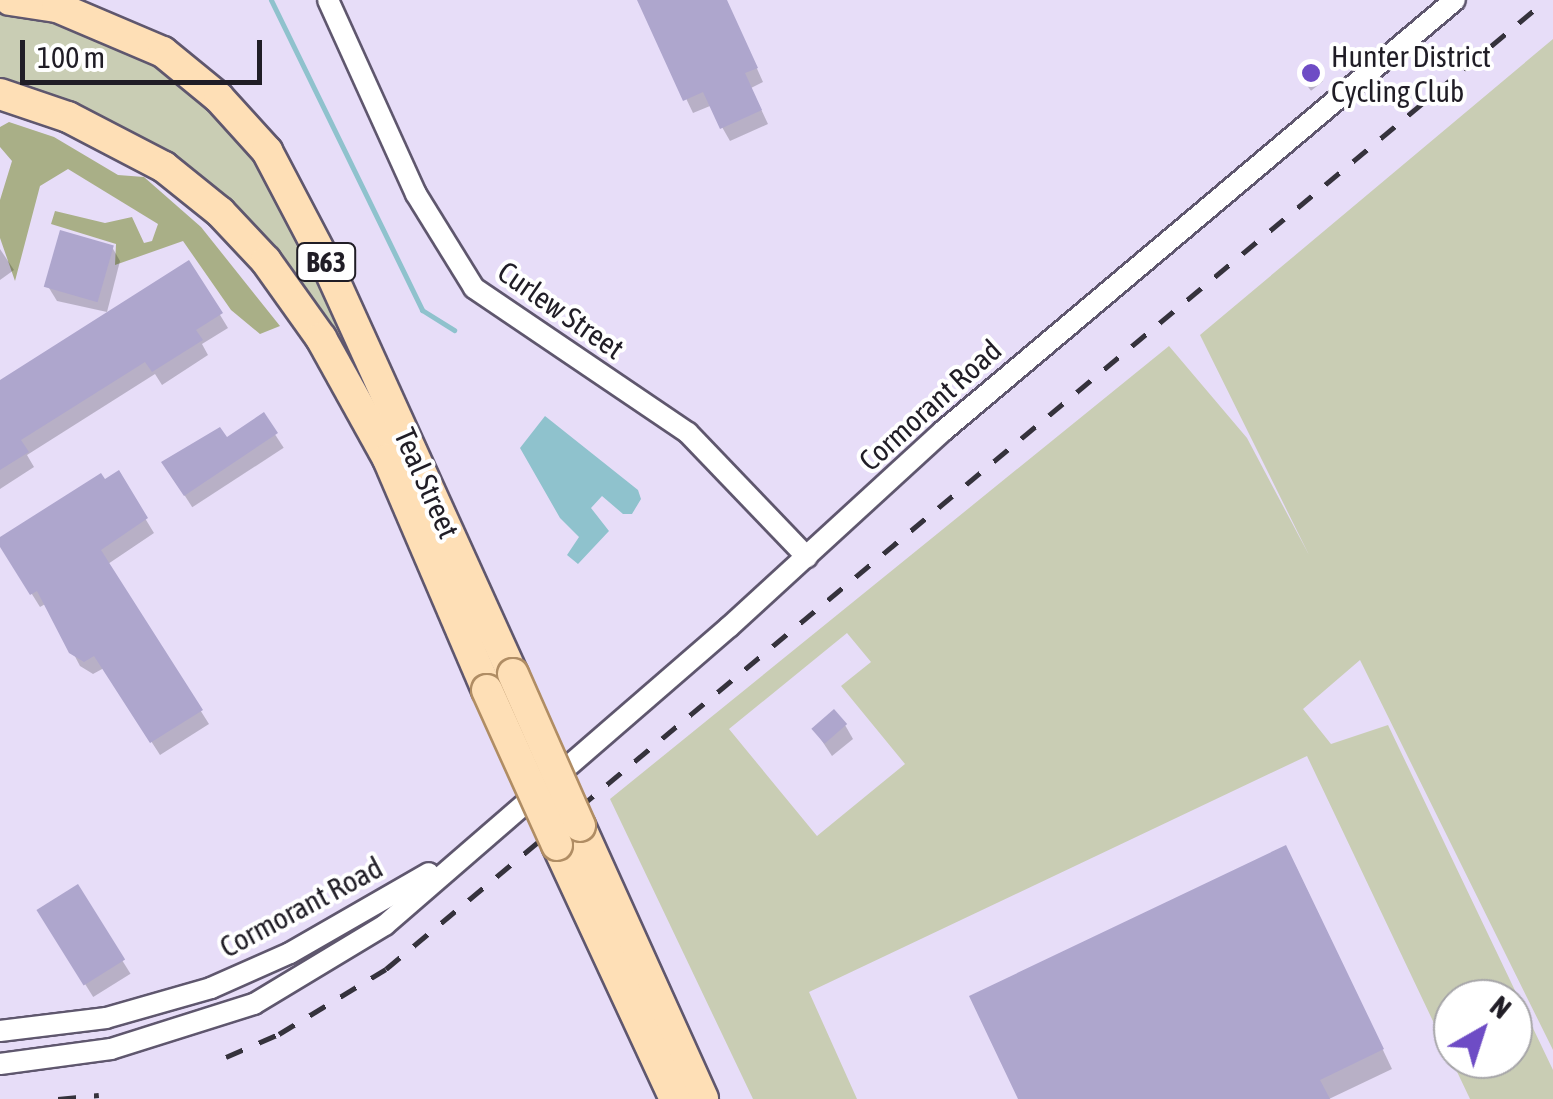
<!DOCTYPE html>
<style>
body{margin:0}
#map{position:relative;width:1553px;height:1099px;overflow:hidden;background:#e7ddf8;font-family:"Asap Condensed",sans-serif}
div>[style]{position:absolute}
.green>*{inset:0;background:#c9cdb4}
.forest>*{inset:0;background:#a9af87}
.water>*{inset:0;background:#8fc2cd}
.shadow>*{inset:0;background:#0003;transform-origin:0 0}
.stream>*{height:5px;margin:-2.5px;padding:0 2.5px;transform-origin:2.5px;border-radius:2.5px;background:#8fc2cd}
.building>*{inset:0;background:#aea6cd;transform-origin:0 0}
.roads{filter:drop-shadow(2px 0 #5f576e) drop-shadow(-2px 0 #5f576e) drop-shadow(0 2px #5f576e) drop-shadow(0 -2px #5f576e)}
.street>*{height:20px;margin:-10px;padding:0 10px;transform-origin:10px;border-radius:10px;background:#fff}
.primary>*{height:30px;margin:-15px;padding:0 15px;transform-origin:15px;border-radius:15px;background:#fedfb6}
.rail>*{height:5px;margin-top:-2.5px;transform-origin:0;background:repeating-linear-gradient(90deg,#35323c 0 18px,transparent 0 36px)}
.bridges{filter:drop-shadow(2px 0 #b08d64) drop-shadow(-2px 0 #b08d64) drop-shadow(0 2px #b08d64) drop-shadow(0 -2px #b08d64)}
.primary-bridge>*{height:30px;margin:-15px;padding:0 15px;transform-origin:15px;border-radius:15px;background:#fedfb6}
.dots>*{width:28px;height:28px;translate:-50% -50%;box-sizing:border-box;border:5px solid #fff;border-radius:50%}
span{translate:-50% -50%;white-space:nowrap;text-align:center;line-height:1.15;-webkit-text-stroke:8px #fff;paint-order:stroke}
.shield-label span{padding:2px 8px;background:#fff;border:2px solid;border-radius:8px;-webkit-text-stroke-width:0}
.shield-label{font-size:28px;color:#201d26;font-weight:700}
.poi-label{font-size:30px;color:#201d26}
.left{translate:0 -50%;text-align:left}
.street-label{font-size:30px;color:#201d26}
.north{position:absolute;left:1433px;top:979px;width:100px;height:100px;box-sizing:border-box;background:#fff;border:2px solid #a6a5a8;border-radius:50%;rotate:39deg;font-size:28px;font-weight:700;line-height:40px;text-align:center;color:#201d26}
.north::after{content:'';display:block;margin:auto;width:35px;height:45px;background:#6e4cc5;clip-path:polygon(50% 0,100% 100%,50% 72%,0 100%)}
.scale{position:absolute;left:20px;top:40px;width:242px;height:45px;box-sizing:border-box;border:5px solid #201d26;border-top:0;padding-left:12px;font-size:30px;line-height:35px;white-space:nowrap;color:#201d26;-webkit-text-stroke:8px #fff;paint-order:stroke}
</style>
<div id="map">
<div class="green">
<i style="clip-path:polygon(0 11px,43px 18px,130px 49px,177px 77px,263px 166px,290px 210px,508px 688px,503px 690px,233px 212px,0 84px)"></i>
<i style="clip-path:polygon(evenodd,1553px 39px,1553px 1050px,1360px 660px,1303px 709px,1331px 744px,1388px 725px,1553px 1070px,1553px 1099px,1470px 1099px,1307px 756px,809px 992px,857px 1099px,753px 1099px,610px 799px,1169px 346px,1247px 438px,1309px 555px,1200px 335px,1553px 39px,847px 633px,871px 662px,841px 686px,905px 764px,817px 836px,729px 729px,847px 633px,1553px 39px,1453px 999px,1513px 999px,1513px 1059px,1453px 1059px,1453px 999px)"></i>
</div>
<div class="forest">
<i style="clip-path:polygon(9px 122px,54px 137px,118px 175px,144px 177px,201px 227px,280px 326px,260px 334px,231px 310px,183px 241px,115px 265px,116px 244px,51px 224px,55px 211px,105px 223px,132px 217px,144px 243px,152px 241px,158px 224px,68px 169px,40px 186px,15px 281px,0 238px,0 200px,12px 161px,0 147px,0 127px)"></i>
</div>
<div class="water">
<i style="clip-path:polygon(545px 416px,638px 490px,641px 499px,632px 514px,623px 514px,602px 496px,591px 508px,609px 531px,578px 564px,567px 555px,579px 537px,560px 518px,520px 448px)"></i>
</div>
<div class="shadow">
<i style="clip-path:polygon(639px 0,726px 0,763px 82px,751px 88px,768px 124px,730px 141px,710px 106px,693px 113px)"></i>
<i style="left:1313px;top:69px;width:16px;height:15px;rotate:52deg"></i>
<i style="clip-path:polygon(112px 247px,120px 261px,107px 312px,57px 301px,49px 288px)"></i>
<i style="clip-path:polygon(0 249px,14px 270px,0 280px)"></i>
<i style="clip-path:polygon(189px 264px,228px 328px,202px 344px,208px 355px,162px 385px,155px 374px,27px 455px,34px 467px,0 489px,0 383px)"></i>
<i style="left:263px;top:416px;width:38px;height:109px;rotate:57deg"></i>
<i style="clip-path:polygon(118px 474px,154px 533px,108px 564px,209px 724px,160px 755px,104px 668px,93px 674px,80px 666px,47px 603px,40px 607px,0 543px)"></i>
<i style="clip-path:polygon(845px 725px,853px 739px,832px 756px,814px 729px)"></i>
<i style="clip-path:polygon(1296px 867px,1392px 1069px,1329px 1099px,1021px 1099px)"></i>
<i style="left:77px;top:888px;width:101px;height:44px;rotate:58deg"></i>
</div>
<div class="stream">
<i style="left:271px;top:0;width:345px;rotate:64deg"></i>
<i style="left:422px;top:310px;width:38px;rotate:32deg"></i>
</div>
<div class="building">
<i style="clip-path:polygon(637px 0,727px 0,758px 68px,745px 73px,762px 110px,720px 129px,703px 92px,683px 101px)"></i>
<i style="left:60px;top:230px;width:56px;height:59px;rotate:16deg"></i>
<i style="clip-path:polygon(189px 260px,223px 313px,196px 330px,203px 340px,152px 372px,145px 362px,21px 440px,29px 452px,0 470px,0 380px)"></i>
<i style="clip-path:polygon(264px 412px,278px 433px,184px 496px,161px 462px,220px 427px,227px 437px)"></i>
<i style="clip-path:polygon(119px 470px,148px 518px,101px 550px,203px 710px,150px 743px,94px 656px,84px 662px,69px 653px,37px 591px,30px 595px,0 547px,0 537px,101px 473px,105px 479px)"></i>
<i style="left:834px;top:709px;width:20px;height:30px;rotate:49deg"></i>
<i style="clip-path:polygon(1286px 845px,1384px 1049px,1320px 1080px,1330px 1099px,1018px 1099px,969px 996px)"></i>
<i style="left:78px;top:884px;width:89px;height:49px;rotate:58deg"></i>
</div>
<div class="roads">
<div class="street">
<i style="left:328px;top:0;width:213px;rotate:65.6deg"></i>
<i style="left:416px;top:194px;width:110px;rotate:58.3deg"></i>
<i style="left:474px;top:288px;width:258px;rotate:34.1deg"></i>
<i style="left:688px;top:433px;width:172px;rotate:46.2deg"></i>
<i style="left:0;top:1031px;width:107px;rotate:-7deg"></i>
<i style="left:106px;top:1018px;width:109px;rotate:-15.9deg"></i>
<i style="left:211px;top:988px;width:86px;rotate:-23.9deg"></i>
<i style="left:290px;top:953px;width:160px;rotate:-29.9deg"></i>
<i style="left:0;top:1064px;width:112px;rotate:-7.7deg"></i>
<i style="left:111px;top:1049px;width:150px;rotate:-17.5deg"></i>
<i style="left:254px;top:1004px;width:153px;rotate:-31.1deg"></i>
<i style="left:385px;top:925px;width:455px;rotate:-40.9deg"></i>
<i style="left:729px;top:627px;width:290px;rotate:-42.5deg"></i>
<i style="left:943px;top:431px;width:669px;rotate:-40.09deg"></i>
</div>
<div class="primary">
<i style="left:10px;top:0;width:48px;rotate:8.5deg"></i>
<i style="left:57px;top:7px;width:115px;rotate:23deg"></i>
<i style="left:163px;top:52px;width:72px;rotate:39.4deg"></i>
<i style="left:219px;top:98px;width:72px;rotate:47.8deg"></i>
<i style="left:267px;top:151px;width:133px;rotate:62.3deg"></i>
<i style="left:329px;top:269px;width:445px;rotate:65.6deg"></i>
<i style="left:0;top:94px;width:72px;rotate:18.7deg"></i>
<i style="left:68px;top:117px;width:108px;rotate:27.5deg"></i>
<i style="left:164px;top:167px;width:72px;rotate:38.8deg"></i>
<i style="left:220px;top:212px;width:67px;rotate:46.8deg"></i>
<i style="left:266px;top:261px;width:95px;rotate:54.5deg"></i>
<i style="left:321px;top:338px;width:138px;rotate:61deg"></i>
<i style="left:388px;top:459px;width:251px;rotate:66.8deg"></i>
<i style="left:580px;top:826px;width:299px;rotate:65.7deg"></i>
<i style="left:557px;top:845px;width:280px;rotate:65.1deg"></i>
</div>
</div>
<div class="rail">
<i style="left:226px;top:1057px;width:58px;rotate:-23.5deg"></i>
<i style="left:279px;top:1034px;width:125px;rotate:-31.3deg"></i>
<i style="left:386px;top:969px;width:1511px;rotate:-39.87deg"></i>
<i style="left:58px;top:1099px;width:41px;rotate:-5.6deg"></i>
</div>
<div class="bridges">
<div class="primary-bridge">
<i style="left:513px;top:674px;width:166px;rotate:66.2deg"></i>
<i style="left:487px;top:690px;width:170px;rotate:65.7deg"></i>
</div>
</div>
<div class="dots">
<i style="left:1311px;top:73px;background:#6e4cc5"></i>
</div>
<div class="shield-label">
<span style="left:326px;top:262px">B63</span>
</div>
<div class="poi-label">
<span class="left" style="left:1331px;top:73px">Hunter District<br>Cycling Club</span>
</div>
<div class="street-label">
<span style="left:561px;top:310px;rotate:35deg">Curlew Street</span>
<span style="left:930px;top:405px;rotate:-42deg">Cormorant Road</span>
<span style="left:427px;top:483px;rotate:66deg">Teal Street</span>
<span style="left:301px;top:907px;rotate:-28deg">Cormorant Road</span>
</div>
<div class="north">N</div>
<div class="scale">100 m</div>
</div>
